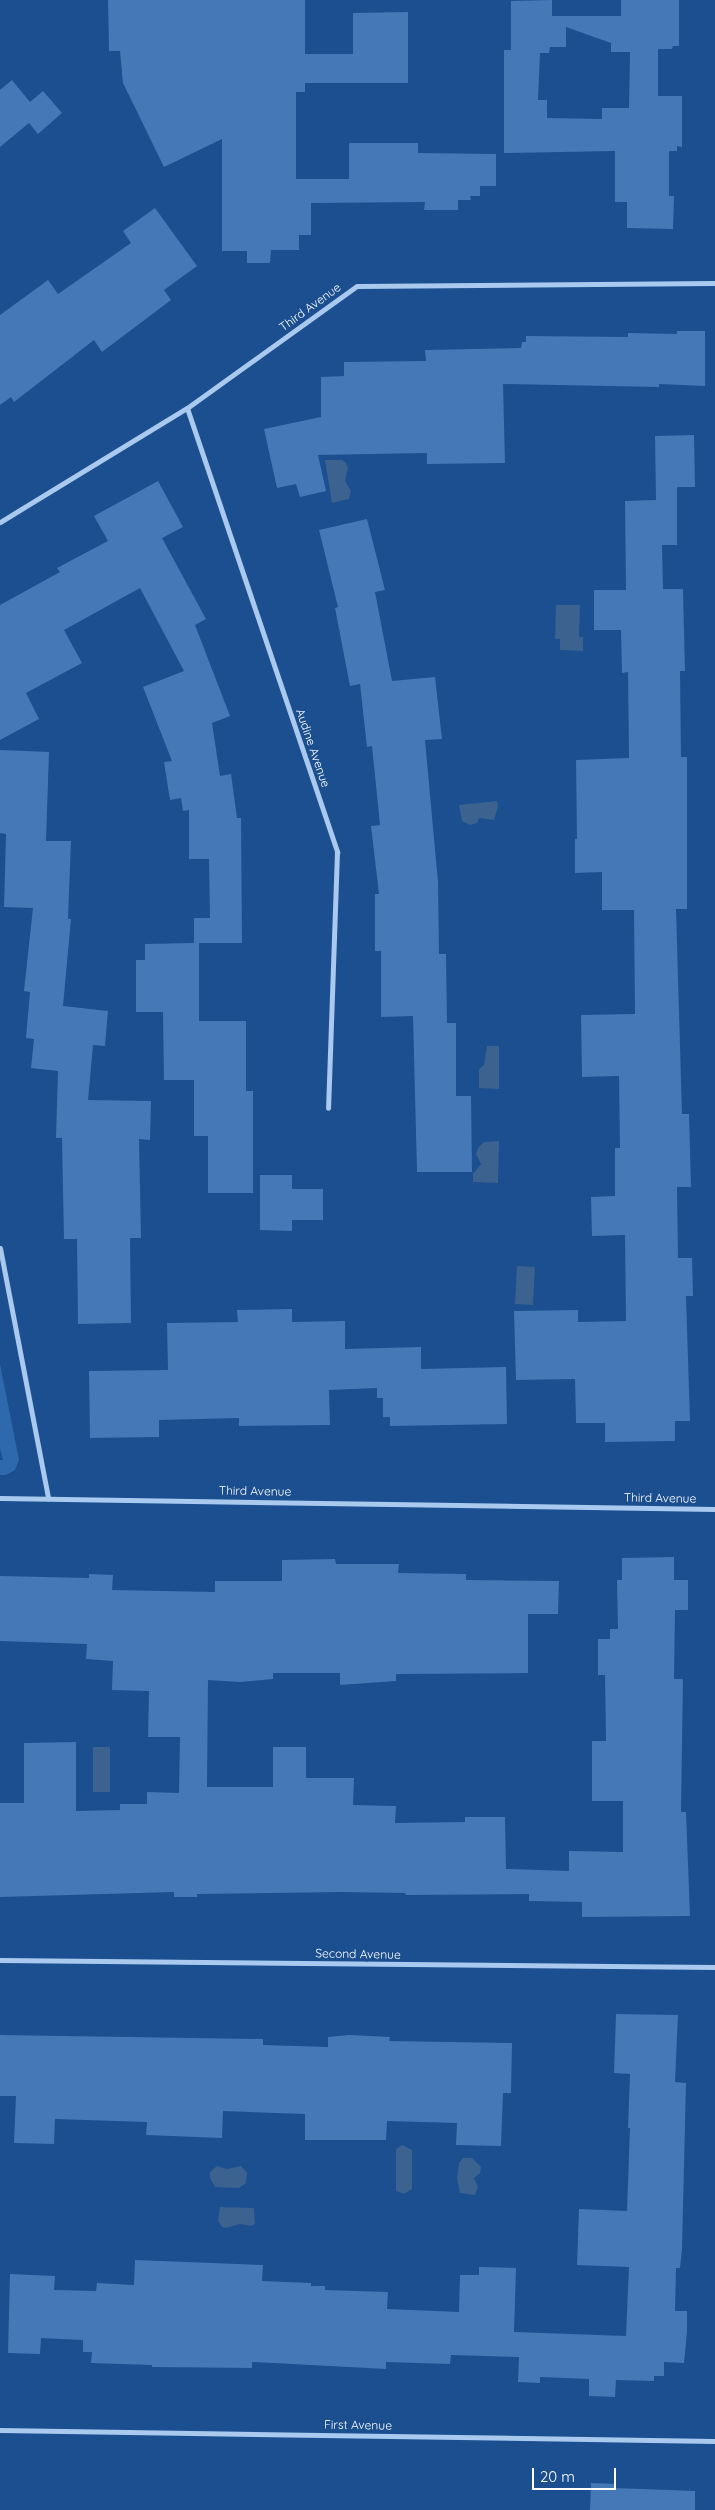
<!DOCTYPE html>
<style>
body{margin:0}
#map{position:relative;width:715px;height:2510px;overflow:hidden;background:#1b4f8f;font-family:Quicksand,sans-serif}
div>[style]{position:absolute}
.green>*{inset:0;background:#2e69ad}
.water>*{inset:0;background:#3c6290;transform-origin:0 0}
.building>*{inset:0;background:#4478b7}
.street>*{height:5px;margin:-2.5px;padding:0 2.5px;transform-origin:2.5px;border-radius:2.5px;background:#a9c9ee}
span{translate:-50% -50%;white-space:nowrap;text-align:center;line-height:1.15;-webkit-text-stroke:4px #1b4f8f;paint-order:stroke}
.street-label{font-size:12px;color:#fff}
.scale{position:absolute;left:532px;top:2468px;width:84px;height:22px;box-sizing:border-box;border:2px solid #fff;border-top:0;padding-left:6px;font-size:15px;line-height:18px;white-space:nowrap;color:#fff;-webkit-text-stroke:4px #1b4f8f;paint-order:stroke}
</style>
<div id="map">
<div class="green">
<i style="clip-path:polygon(0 1364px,19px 1460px,15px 1470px,6px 1475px,0 1475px,0 1460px,3px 1460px,0 1448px)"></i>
</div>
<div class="water">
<i style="clip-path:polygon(325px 460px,342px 460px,346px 463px,348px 468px,345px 481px,351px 491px,349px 499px,332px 503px)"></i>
<i style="clip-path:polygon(556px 605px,580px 605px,579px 637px,583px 637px,583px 651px,560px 650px,560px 639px,555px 639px)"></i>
<i style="clip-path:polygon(497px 801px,498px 807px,494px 820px,479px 818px,477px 823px,470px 825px,462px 821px,459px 805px)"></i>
<i style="clip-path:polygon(487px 1046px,499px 1046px,499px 1089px,479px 1088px,479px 1069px,484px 1065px)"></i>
<i style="clip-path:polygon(499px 1141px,498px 1183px,473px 1182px,473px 1174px,481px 1164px,476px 1154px,478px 1148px,484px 1142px)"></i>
<i style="left:517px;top:1266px;width:18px;height:38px;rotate:3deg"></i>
<i style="left:93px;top:1747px;width:17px;height:45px"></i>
<i style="clip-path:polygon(402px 2145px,412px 2150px,412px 2189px,404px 2194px,396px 2191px,396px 2149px)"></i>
<i style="clip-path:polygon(463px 2158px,472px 2158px,481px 2167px,480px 2173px,474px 2178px,478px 2187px,475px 2195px,460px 2193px,457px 2178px,459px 2163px)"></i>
<i style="clip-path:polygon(217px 2166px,227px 2169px,241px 2166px,247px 2173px,246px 2183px,239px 2188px,215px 2187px,210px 2178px,210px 2172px)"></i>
<i style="clip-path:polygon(220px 2207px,254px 2208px,255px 2224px,251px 2226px,240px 2224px,226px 2228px,222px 2227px,218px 2221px)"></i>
</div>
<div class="building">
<i style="clip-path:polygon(108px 0,305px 0,305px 54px,353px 54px,353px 13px,408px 12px,408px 83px,305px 83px,305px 92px,296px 92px,296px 179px,349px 179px,349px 143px,418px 143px,418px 153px,496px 154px,496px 186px,480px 186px,480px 196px,470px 196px,471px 200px,458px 200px,458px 210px,424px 210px,425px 202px,311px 203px,311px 235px,299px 235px,299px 250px,271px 250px,270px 263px,247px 263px,247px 251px,222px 251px,222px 139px,164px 167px,123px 83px,120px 51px,109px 51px)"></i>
<i style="clip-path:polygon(evenodd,552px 0,552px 16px,621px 16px,621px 0,679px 0,679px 46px,673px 46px,672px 49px,658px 49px,658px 96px,682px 96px,682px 147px,677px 146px,677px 151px,669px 151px,669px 196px,674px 196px,673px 229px,627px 228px,627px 202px,615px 202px,615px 151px,504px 153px,504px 50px,511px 50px,511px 1px,552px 0,566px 27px,611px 43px,611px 52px,630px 52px,629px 108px,602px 108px,602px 119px,547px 118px,547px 100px,538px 100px,540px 53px,549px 53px,550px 47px,566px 47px,566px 27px)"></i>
<i style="clip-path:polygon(12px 80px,30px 102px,43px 91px,62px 113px,38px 134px,29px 123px,0 147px,0 90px)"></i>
<i style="clip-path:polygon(155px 208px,197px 266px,164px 290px,171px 300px,102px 352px,94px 340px,14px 402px,11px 397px,0 405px,0 315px,48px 280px,58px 294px,131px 243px,123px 231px)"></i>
<i style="clip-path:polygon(677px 331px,705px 331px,705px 386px,659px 384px,659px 387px,503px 384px,505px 463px,427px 464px,427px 453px,318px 455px,326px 491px,300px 497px,296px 484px,277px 488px,264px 429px,321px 417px,321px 377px,344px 376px,344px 362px,426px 361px,425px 350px,521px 348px,522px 342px,526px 342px,526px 336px,628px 337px,628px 333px,677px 334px)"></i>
<i style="clip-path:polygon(694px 435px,695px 487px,677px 487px,677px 545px,662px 545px,663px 589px,683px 589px,685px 671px,680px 671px,681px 757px,687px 757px,687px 909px,676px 909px,682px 1114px,689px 1114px,691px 1187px,677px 1187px,678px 1258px,692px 1258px,693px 1296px,686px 1296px,690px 1421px,675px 1421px,675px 1441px,605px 1442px,605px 1423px,576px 1423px,575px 1379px,516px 1380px,514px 1311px,578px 1310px,578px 1322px,626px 1321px,625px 1235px,592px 1236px,591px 1197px,615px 1196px,615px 1148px,620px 1148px,619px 1076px,582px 1077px,581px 1015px,635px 1014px,634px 910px,602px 910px,602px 872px,575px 873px,575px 839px,577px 839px,576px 760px,629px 758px,628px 672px,622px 673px,621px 630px,594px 630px,594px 590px,626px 590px,625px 501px,656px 500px,655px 436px)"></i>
<i style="clip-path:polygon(158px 481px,183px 527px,162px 538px,206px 619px,195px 625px,230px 716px,212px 723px,220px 776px,231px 774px,237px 818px,241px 818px,242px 943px,199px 943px,199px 1021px,246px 1021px,246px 1091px,253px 1091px,253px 1193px,208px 1193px,208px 1136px,194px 1136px,194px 1080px,164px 1080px,163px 1012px,136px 1012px,136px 960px,145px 960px,145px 944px,194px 943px,194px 918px,210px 918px,209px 859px,189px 859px,189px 810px,183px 811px,181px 798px,170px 800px,164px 762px,172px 761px,143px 687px,184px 671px,140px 588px,64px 630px,82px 663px,26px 693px,39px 719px,0 740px,0 605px,60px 572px,57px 568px,108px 541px,94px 516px)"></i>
<i style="clip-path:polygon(367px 519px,385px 590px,375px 592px,392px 681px,435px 677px,442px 739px,425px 740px,438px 882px,439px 954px,446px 954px,447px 1023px,456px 1023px,456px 1096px,471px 1096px,472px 1172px,417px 1172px,413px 1016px,381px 1017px,381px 951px,375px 951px,375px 894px,379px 894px,371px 826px,380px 825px,372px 746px,367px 747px,360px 684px,350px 686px,335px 608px,338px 607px,319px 530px)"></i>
<i style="clip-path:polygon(0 750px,49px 752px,46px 841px,71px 841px,68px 919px,71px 919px,63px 1006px,108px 1011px,105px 1046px,93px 1045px,88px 1100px,151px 1101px,150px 1140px,139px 1139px,141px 1238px,130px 1238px,131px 1323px,78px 1324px,77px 1239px,64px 1239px,62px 1138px,56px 1138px,58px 1071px,31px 1068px,34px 1039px,26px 1038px,30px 992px,24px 991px,33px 908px,4px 907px,6px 834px,0 833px)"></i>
<i style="clip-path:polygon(260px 1175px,292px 1175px,292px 1189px,323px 1189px,323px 1220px,292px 1220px,292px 1231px,260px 1230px)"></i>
<i style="clip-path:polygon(292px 1309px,292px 1322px,345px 1321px,345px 1349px,421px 1347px,421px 1369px,506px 1367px,507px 1424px,390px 1426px,390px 1417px,383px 1417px,383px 1398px,377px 1398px,377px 1388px,329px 1390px,330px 1425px,239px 1426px,239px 1418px,159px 1420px,159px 1437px,90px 1438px,89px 1371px,168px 1370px,167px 1323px,238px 1322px,237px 1310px)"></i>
<i style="clip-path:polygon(674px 1557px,674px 1580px,688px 1580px,688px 1610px,675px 1610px,674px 1679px,683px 1679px,681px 1812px,686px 1812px,690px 1916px,582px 1917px,582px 1902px,529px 1901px,529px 1894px,406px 1895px,405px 1893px,341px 1892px,197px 1894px,197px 1897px,174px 1897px,174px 1892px,0 1897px,0 1803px,24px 1803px,24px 1743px,76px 1742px,76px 1811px,120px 1810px,120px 1804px,147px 1804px,147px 1792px,179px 1793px,180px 1737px,148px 1737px,149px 1691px,112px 1690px,113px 1661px,86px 1659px,87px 1644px,0 1641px,0 1576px,89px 1578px,89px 1574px,113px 1575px,112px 1590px,215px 1592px,215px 1581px,282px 1581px,282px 1560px,335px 1559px,336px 1564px,399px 1564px,398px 1573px,466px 1574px,466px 1580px,559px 1581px,558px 1614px,528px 1614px,528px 1673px,396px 1674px,396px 1681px,340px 1685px,340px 1673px,273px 1673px,273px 1679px,240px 1682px,208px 1680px,207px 1787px,273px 1787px,273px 1747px,306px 1747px,306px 1778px,354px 1778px,353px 1805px,396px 1806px,395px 1823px,465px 1822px,465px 1817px,505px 1817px,506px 1869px,569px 1871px,569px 1851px,623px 1852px,623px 1801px,592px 1801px,592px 1741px,606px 1741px,605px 1675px,598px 1675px,598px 1639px,610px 1639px,610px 1629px,618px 1629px,617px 1580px,622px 1580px,622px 1558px)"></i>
<i style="clip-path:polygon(616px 2014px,678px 2015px,675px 2082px,686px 2083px,682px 2249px,680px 2268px,676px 2268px,675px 2311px,687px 2311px,687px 2332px,684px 2363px,664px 2362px,664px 2376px,654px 2376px,654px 2381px,616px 2380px,615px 2397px,589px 2396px,589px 2379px,540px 2377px,540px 2383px,518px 2382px,519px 2357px,451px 2355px,450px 2364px,386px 2362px,386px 2369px,252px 2362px,252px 2368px,152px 2367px,152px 2365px,91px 2363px,92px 2352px,83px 2352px,83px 2340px,41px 2338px,40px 2354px,8px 2353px,10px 2274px,55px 2276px,54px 2290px,96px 2291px,97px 2283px,134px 2285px,135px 2260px,263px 2265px,262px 2281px,311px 2283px,311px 2286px,325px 2286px,325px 2290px,388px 2292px,387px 2309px,459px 2312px,460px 2275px,479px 2275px,479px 2267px,516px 2268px,514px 2332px,626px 2336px,629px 2267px,577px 2265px,579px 2209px,627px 2211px,630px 2128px,628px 2128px,630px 2074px,614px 2073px)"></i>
<i style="clip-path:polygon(0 2035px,263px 2039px,263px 2045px,328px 2047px,328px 2037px,349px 2035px,390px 2037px,389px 2041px,512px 2043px,511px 2093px,503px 2093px,501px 2146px,456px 2145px,457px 2123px,387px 2121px,386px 2140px,305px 2140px,305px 2114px,223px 2111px,222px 2138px,146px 2135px,147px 2122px,55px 2119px,54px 2144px,14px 2143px,16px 2096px,0 2096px)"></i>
<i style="clip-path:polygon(591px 2483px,615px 2484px,615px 2488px,695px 2491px,695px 2510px,590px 2510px)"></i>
</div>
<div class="street">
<i style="left:187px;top:408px;width:469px;rotate:71.3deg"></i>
<i style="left:337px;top:852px;width:256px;rotate:92deg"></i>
<i style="left:0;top:522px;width:219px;rotate:-31.4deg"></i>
<i style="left:187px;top:408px;width:209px;rotate:-35.7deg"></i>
<i style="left:357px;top:286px;width:358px;rotate:-0.5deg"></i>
<i style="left:0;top:1248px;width:255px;rotate:79.1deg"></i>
<i style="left:0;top:1498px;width:715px;rotate:0.88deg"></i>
<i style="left:0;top:1960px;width:715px;rotate:0.56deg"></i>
<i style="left:0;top:2430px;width:715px;rotate:0.88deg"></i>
</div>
<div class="street-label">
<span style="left:310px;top:307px;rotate:-36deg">Third Avenue</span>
<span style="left:313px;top:748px;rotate:71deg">Audine Avenue</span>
<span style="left:255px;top:1491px;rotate:1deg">Third Avenue</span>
<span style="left:660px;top:1498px;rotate:1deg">Third Avenue</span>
<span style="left:358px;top:1954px;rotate:1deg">Second Avenue</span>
<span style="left:358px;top:2425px;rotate:1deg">First Avenue</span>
</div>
<div class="scale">20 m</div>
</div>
